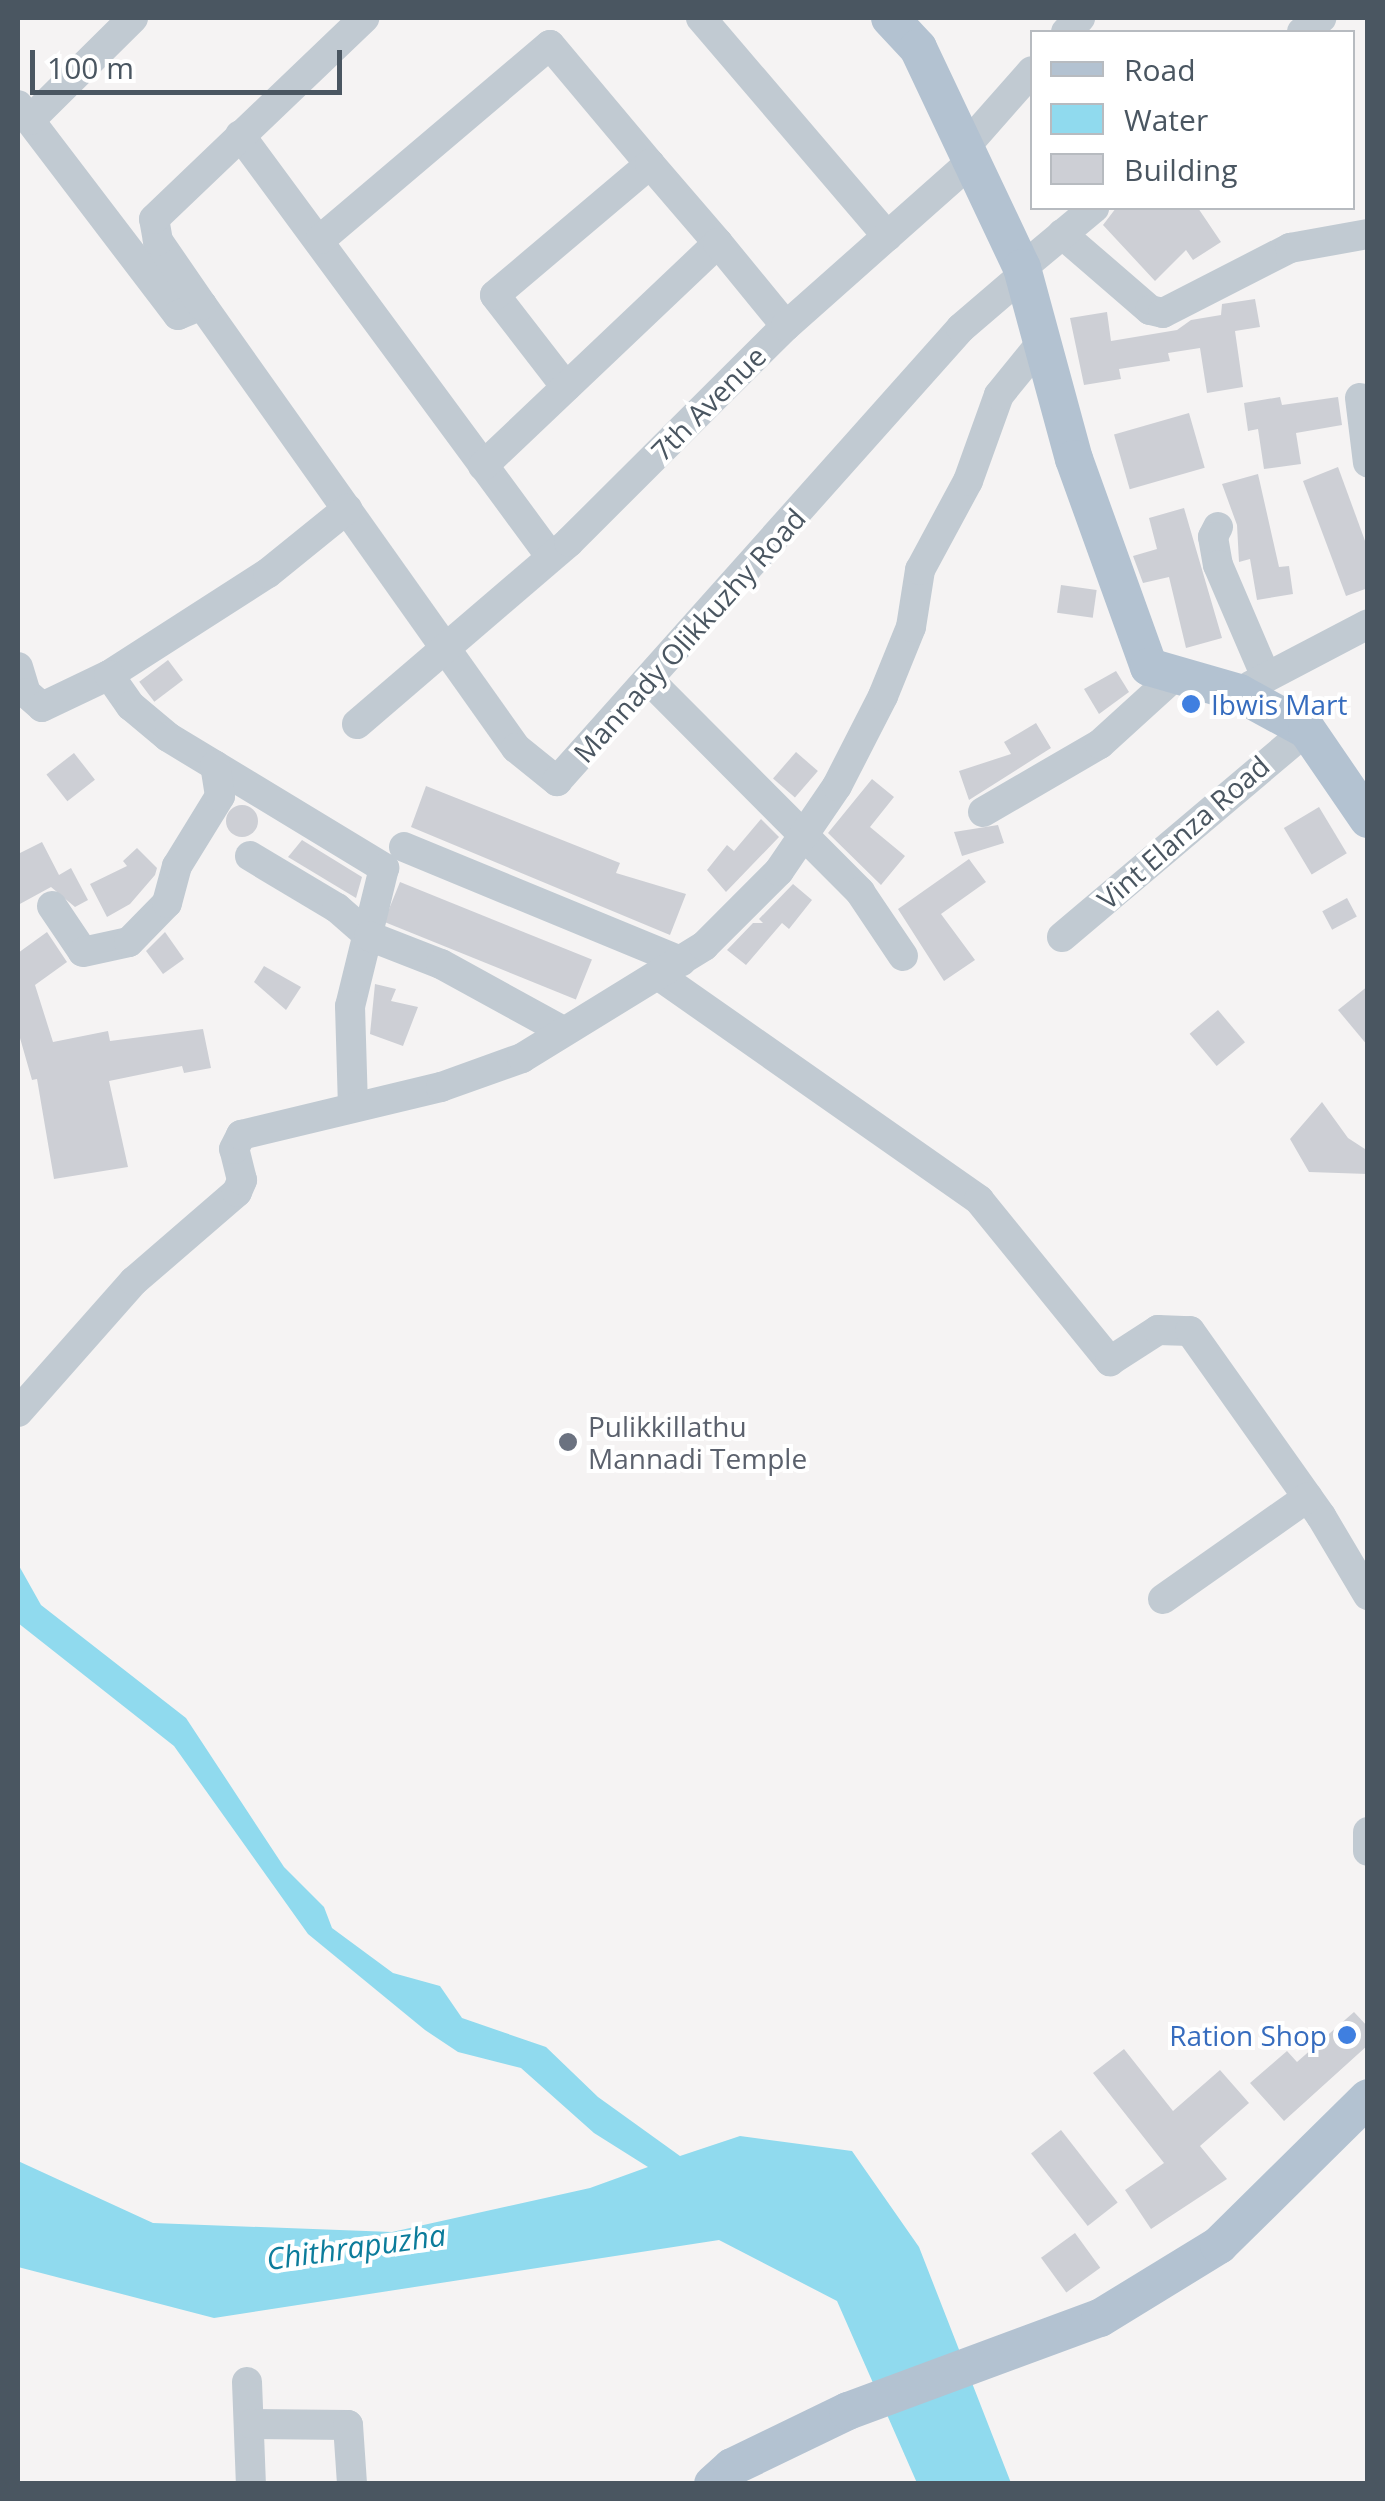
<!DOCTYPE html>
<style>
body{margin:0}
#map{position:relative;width:1385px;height:2501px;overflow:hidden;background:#f5f3f3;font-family:"Open Sans",sans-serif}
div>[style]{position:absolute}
.water>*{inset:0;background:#90daee}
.building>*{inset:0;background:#cdcfd5;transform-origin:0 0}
.round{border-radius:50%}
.minor>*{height:30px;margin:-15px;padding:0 15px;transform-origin:15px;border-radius:15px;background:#c1cad2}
.major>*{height:38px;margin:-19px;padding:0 19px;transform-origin:19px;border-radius:19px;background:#b3c2d1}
.dots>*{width:28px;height:28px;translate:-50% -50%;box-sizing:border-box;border:5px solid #fff;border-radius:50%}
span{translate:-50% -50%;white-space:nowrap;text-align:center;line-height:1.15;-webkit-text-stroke:8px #fff;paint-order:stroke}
.street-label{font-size:28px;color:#4a5661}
.shop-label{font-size:28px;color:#366cbe}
.left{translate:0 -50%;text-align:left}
.right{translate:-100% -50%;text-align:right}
.worship-label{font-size:28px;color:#5b616d}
.water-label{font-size:30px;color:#0c7c9b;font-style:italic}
.frame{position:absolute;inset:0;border:20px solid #4a5661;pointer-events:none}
.legend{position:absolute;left:1030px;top:30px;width:325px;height:180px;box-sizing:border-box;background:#fff;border:2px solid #b7bbc0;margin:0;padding:12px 18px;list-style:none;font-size:30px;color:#4a5661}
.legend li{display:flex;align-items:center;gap:20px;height:50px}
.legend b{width:50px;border:2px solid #b7bbc0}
.scale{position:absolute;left:30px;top:50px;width:312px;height:45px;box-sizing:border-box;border:5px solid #4a5661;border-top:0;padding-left:12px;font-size:30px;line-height:35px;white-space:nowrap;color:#4a5661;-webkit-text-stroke:8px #fff;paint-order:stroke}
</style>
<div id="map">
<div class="water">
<i style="clip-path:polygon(18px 1564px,41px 1605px,186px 1718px,284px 1867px,324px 1907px,332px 1928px,393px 1973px,440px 1986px,462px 2018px,546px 2047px,598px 2097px,680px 2156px,740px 2136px,852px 2151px,919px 2247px,1011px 2483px,917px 2483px,837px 2301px,719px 2240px,214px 2318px,18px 2267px,18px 2161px,153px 2223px,392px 2232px,590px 2188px,648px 2167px,594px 2133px,521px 2068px,458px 2052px,425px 2030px,308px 1934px,174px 1746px,18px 1623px)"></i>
</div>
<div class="building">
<i style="clip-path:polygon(1116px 208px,1198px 208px,1221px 242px,1193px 260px,1186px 250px,1155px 281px,1103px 225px)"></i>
<i style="clip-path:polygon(1255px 299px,1260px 327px,1235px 331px,1243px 387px,1207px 393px,1200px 348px,1168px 353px,1170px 361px,1119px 369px,1121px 379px,1084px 385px,1070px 318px,1107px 312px,1111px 341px,1177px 330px,1191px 320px,1221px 315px,1222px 304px)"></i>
<i style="clip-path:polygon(1280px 397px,1282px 405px,1338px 397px,1342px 425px,1296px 433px,1301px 464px,1264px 469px,1258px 429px,1248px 431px,1244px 403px)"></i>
<i style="left:1189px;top:413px;width:57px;height:78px;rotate:74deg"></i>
<i style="clip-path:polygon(1338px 467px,1368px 549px,1368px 588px,1346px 596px,1303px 481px)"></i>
<i style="clip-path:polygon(1258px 474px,1279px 567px,1289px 566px,1293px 594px,1257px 600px,1250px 559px,1239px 562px,1237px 525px,1222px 484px)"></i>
<i style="clip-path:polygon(1184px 508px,1222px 638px,1186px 648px,1169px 577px,1143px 583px,1133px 556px,1157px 549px,1149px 518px)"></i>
<i style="left:1061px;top:585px;width:36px;height:28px;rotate:8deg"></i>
<i style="left:168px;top:660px;width:25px;height:36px;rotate:53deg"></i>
<i style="clip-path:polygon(1116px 671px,1129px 692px,1099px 714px,1084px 689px)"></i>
<i style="clip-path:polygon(1036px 723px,1051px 748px,969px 800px,959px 771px,1011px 754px,1004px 742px)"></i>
<i style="left:796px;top:752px;width:29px;height:35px;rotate:41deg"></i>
<i style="left:74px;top:753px;width:34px;height:35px;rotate:52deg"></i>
<i style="clip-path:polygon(872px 779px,894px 797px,870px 827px,905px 856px,881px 885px,828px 833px)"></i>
<i style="clip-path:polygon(426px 786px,620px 863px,616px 873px,686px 894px,670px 935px,411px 827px)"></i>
<i class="round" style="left:226px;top:805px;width:32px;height:32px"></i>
<i style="left:1319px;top:807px;width:54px;height:41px;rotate:59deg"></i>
<i style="clip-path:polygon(761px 819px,779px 837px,726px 892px,707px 870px,727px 845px,734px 851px)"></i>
<i style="clip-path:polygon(998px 825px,1004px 843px,962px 856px,954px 832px)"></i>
<i style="clip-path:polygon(302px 840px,362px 877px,356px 898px,288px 857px)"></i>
<i style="clip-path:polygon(42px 842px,59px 875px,71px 868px,88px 900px,75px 907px,51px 887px,18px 905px,18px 854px)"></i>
<i style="clip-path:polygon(137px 848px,157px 868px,155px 875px,130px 904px,107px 917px,90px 884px,127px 866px,123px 861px)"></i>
<i style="clip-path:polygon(969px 859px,986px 882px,941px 914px,975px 960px,944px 981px,898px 909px)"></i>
<i style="left:400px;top:882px;width:207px;height:43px;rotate:22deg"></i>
<i style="clip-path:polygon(793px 884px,812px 900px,789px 929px,782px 923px,746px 965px,727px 950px,753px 923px,763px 923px,759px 919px)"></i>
<i style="left:1347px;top:898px;width:21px;height:28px;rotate:62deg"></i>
<i style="clip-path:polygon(47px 932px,67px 962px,35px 985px,53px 1042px,108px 1031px,110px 1041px,203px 1029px,211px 1068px,184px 1073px,182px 1066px,109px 1081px,128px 1167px,54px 1179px,37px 1079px,32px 1080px,18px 1031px,18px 953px)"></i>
<i style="clip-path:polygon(165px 932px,184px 959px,163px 974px,146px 951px)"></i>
<i style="clip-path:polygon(264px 966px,301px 987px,286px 1010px,254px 982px)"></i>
<i style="clip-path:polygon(375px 984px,396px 989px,391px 1001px,418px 1007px,403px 1046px,370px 1034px)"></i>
<i style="clip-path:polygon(1368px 986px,1368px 1046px,1338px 1010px)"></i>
<i style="left:1218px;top:1010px;width:42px;height:37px;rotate:50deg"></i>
<i style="clip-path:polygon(1322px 1102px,1348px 1138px,1368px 1151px,1368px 1174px,1309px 1172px,1290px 1139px)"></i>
<i style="clip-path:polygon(1354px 2012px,1368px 2027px,1368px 2045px,1284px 2121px,1250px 2083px,1287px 2051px,1297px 2062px)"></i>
<i style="clip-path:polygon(1124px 2049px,1173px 2111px,1220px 2070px,1249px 2103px,1200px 2146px,1227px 2179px,1151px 2229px,1125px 2190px,1164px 2163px,1093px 2073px)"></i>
<i style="left:1061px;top:2130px;width:92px;height:38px;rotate:52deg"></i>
<i style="left:1075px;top:2233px;width:43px;height:42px;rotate:54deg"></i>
</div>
<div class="minor">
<i style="left:701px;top:18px;width:287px;rotate:49.5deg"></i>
<i style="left:1066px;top:32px;width:20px;rotate:-45deg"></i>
<i style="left:1302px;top:32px;width:24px;rotate:-36deg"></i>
<i style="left:18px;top:105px;width:264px;rotate:52.7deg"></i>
<i style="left:178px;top:315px;width:26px;rotate:-23deg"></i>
<i style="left:202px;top:305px;width:543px;rotate:54.67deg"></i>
<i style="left:516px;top:748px;width:53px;rotate:38.8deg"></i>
<i style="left:557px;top:781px;width:607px;rotate:-48.27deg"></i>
<i style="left:961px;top:328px;width:83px;rotate:-40.6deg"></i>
<i style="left:30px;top:120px;width:145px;rotate:-44.7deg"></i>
<i style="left:240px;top:135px;width:524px;rotate:53.61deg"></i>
<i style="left:965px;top:147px;width:101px;rotate:-48.6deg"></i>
<i style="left:1062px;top:234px;width:116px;rotate:40.8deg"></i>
<i style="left:1150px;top:310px;width:13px;rotate:13deg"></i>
<i style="left:1163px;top:313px;width:143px;rotate:-27.1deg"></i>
<i style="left:1290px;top:248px;width:79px;rotate:-10.2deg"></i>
<i style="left:321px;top:239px;width:300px;rotate:-40.3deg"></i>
<i style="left:550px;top:45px;width:155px;rotate:50deg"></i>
<i style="left:1022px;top:268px;width:94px;rotate:-39.8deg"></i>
<i style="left:202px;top:305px;width:78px;rotate:-124.5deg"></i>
<i style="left:158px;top:241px;width:22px;rotate:-100deg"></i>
<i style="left:154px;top:219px;width:291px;rotate:-43.7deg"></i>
<i style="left:566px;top:387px;width:116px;rotate:-127.7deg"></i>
<i style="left:495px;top:295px;width:203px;rotate:-40.2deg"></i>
<i style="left:650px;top:164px;width:104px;rotate:49.3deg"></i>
<i style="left:1360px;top:398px;width:65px;rotate:83deg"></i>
<i style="left:483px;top:466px;width:324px;rotate:-43.5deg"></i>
<i style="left:718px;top:243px;width:107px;rotate:50.7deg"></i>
<i style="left:1218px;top:527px;width:11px;rotate:117deg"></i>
<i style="left:1213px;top:537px;width:28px;rotate:80deg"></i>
<i style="left:1218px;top:565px;width:122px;rotate:66.8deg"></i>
<i style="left:18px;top:667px;width:27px;rotate:73deg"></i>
<i style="left:26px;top:693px;width:21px;rotate:41deg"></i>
<i style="left:42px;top:707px;width:74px;rotate:-25.5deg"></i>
<i style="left:109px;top:675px;width:189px;rotate:-32.7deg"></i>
<i style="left:268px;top:573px;width:102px;rotate:-39deg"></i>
<i style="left:109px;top:675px;width:38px;rotate:55deg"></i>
<i style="left:131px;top:706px;width:48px;rotate:40deg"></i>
<i style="left:168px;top:737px;width:253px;rotate:31.2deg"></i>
<i style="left:384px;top:868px;width:142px;rotate:103.8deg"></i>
<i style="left:350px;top:1006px;width:101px;rotate:88.3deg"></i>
<i style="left:650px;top:681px;width:298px;rotate:45.1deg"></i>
<i style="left:860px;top:892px;width:77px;rotate:56.1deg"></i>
<i style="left:1250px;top:686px;width:133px;rotate:-27.7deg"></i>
<i style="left:357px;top:724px;width:279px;rotate:-40.6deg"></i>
<i style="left:569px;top:542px;width:306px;rotate:-44.9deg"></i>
<i style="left:786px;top:326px;width:249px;rotate:-41.6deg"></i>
<i style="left:983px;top:812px;width:135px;rotate:-30.2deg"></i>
<i style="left:1100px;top:744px;width:104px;rotate:-42.3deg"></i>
<i style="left:404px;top:847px;width:300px;rotate:22.4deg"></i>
<i style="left:250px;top:856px;width:101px;rotate:30.9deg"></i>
<i style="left:337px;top:908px;width:43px;rotate:41.2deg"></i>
<i style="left:369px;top:936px;width:77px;rotate:21.3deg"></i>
<i style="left:441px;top:964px;width:139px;rotate:28.8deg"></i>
<i style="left:52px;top:906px;width:55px;rotate:56deg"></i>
<i style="left:83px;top:952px;width:47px;rotate:-12.3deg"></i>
<i style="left:129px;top:942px;width:54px;rotate:-45.7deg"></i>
<i style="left:167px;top:903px;width:38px;rotate:-75deg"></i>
<i style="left:177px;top:866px;width:82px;rotate:-58.4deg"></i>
<i style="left:220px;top:796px;width:31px;rotate:-99deg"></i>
<i style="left:1062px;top:937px;width:321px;rotate:-40.2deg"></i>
<i style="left:658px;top:975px;width:392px;rotate:35deg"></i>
<i style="left:979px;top:1200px;width:208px;rotate:50.9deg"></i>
<i style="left:1110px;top:1361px;width:57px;rotate:-32.9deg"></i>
<i style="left:1158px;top:1330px;width:32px;rotate:2deg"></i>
<i style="left:1190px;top:1331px;width:227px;rotate:54.7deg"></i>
<i style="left:1321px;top:1516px;width:92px;rotate:59.3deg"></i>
<i style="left:18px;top:1412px;width:175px;rotate:-48.5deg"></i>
<i style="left:134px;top:1281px;width:136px;rotate:-40.8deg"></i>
<i style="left:237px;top:1192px;width:13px;rotate:-67deg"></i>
<i style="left:242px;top:1180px;width:32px;rotate:-104deg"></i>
<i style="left:234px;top:1149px;width:16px;rotate:-63deg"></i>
<i style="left:241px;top:1135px;width:206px;rotate:-13.5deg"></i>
<i style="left:441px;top:1087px;width:86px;rotate:-19.7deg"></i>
<i style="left:522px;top:1058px;width:214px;rotate:-31.6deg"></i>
<i style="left:704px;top:946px;width:106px;rotate:-45deg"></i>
<i style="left:779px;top:871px;width:103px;rotate:-55.7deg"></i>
<i style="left:837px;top:786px;width:101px;rotate:-62.9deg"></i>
<i style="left:883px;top:696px;width:74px;rotate:-67.9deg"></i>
<i style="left:911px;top:627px;width:58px;rotate:-81deg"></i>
<i style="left:920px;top:570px;width:101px;rotate:-61.7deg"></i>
<i style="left:968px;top:481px;width:91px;rotate:-70.2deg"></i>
<i style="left:999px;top:395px;width:68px;rotate:-50.9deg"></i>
<i style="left:1163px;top:1599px;width:177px;rotate:-35.1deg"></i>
<i style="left:1368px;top:1832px;width:19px;rotate:90deg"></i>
<i style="left:247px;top:2382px;width:102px;rotate:87.8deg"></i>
<i style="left:252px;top:2424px;width:96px;rotate:0.6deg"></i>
<i style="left:348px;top:2425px;width:59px;rotate:86.1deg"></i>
</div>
<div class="major">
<i style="left:890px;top:18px;width:41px;rotate:47deg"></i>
<i style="left:918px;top:48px;width:243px;rotate:64.7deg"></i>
<i style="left:1022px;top:268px;width:198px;rotate:74.8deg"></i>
<i style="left:1074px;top:459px;width:221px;rotate:70.2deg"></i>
<i style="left:1149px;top:667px;width:94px;rotate:16.1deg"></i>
<i style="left:1239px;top:693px;width:77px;rotate:28.6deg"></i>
<i style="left:1307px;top:730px;width:108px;rotate:55.6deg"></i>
<i style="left:713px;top:2484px;width:25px;rotate:-42deg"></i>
<i style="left:732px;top:2467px;width:129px;rotate:-25.8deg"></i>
<i style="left:848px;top:2411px;width:269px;rotate:-20.3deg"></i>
<i style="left:1100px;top:2318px;width:140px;rotate:-31.5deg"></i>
<i style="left:1219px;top:2245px;width:209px;rotate:-44.6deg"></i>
</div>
<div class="dots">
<i style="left:1191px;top:704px;background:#3f7fe0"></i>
<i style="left:568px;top:1442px;background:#6b7280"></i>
<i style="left:1347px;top:2035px;background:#3f7fe0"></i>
</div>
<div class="street-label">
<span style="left:708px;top:403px;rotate:-45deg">7th Avenue</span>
<span style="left:689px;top:635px;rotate:-48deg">Mannady Olikkuzhy Road</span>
<span style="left:1183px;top:832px;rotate:-41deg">Vint Elanza Road</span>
</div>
<div class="shop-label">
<span class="left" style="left:1211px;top:704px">Ibwis Mart</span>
<span class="right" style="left:1327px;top:2035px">Ration Shop</span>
</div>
<div class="worship-label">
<span class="left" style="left:588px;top:1442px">Pulikkillathu<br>Mannadi Temple</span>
</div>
<div class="water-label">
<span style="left:356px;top:2247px;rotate:-8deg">Chithrapuzha</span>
</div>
<div class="frame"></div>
<ul class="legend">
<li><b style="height:12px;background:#b3c2d1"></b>Road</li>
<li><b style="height:28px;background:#90daee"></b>Water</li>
<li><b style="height:28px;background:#cdcfd5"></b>Building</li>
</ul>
<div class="scale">100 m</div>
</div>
